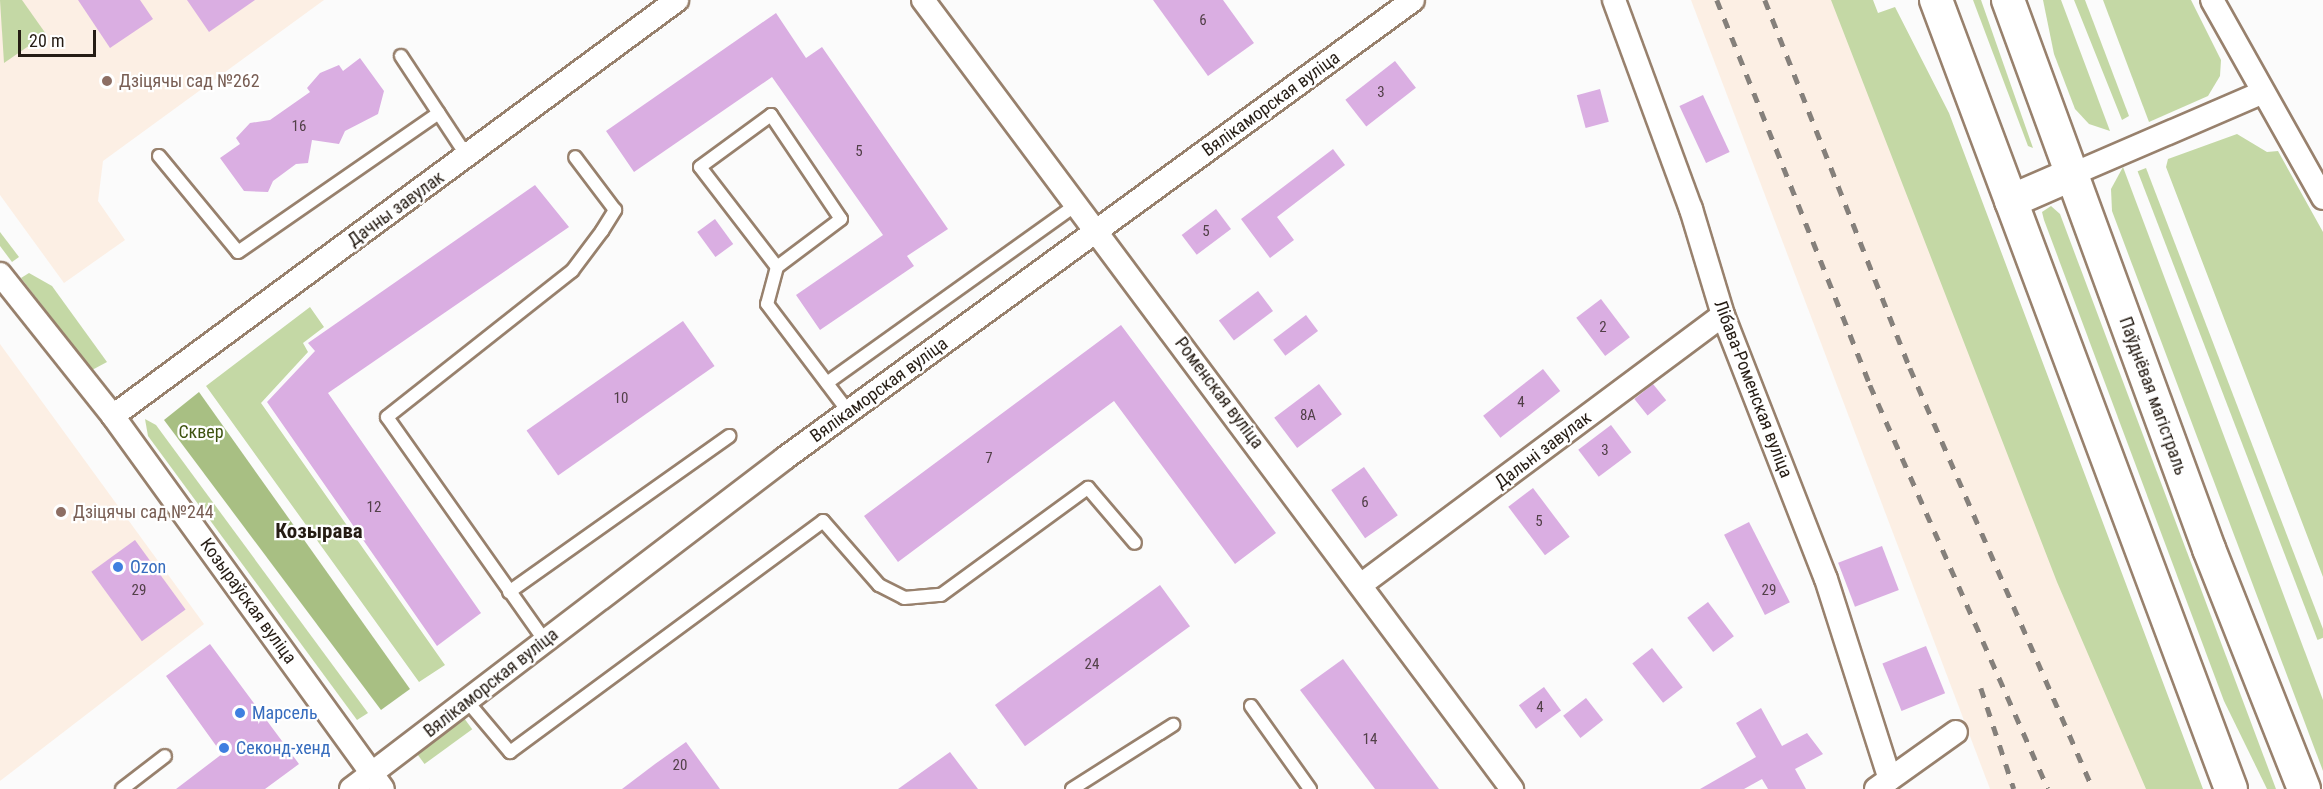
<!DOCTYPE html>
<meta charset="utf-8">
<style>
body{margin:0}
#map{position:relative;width:2323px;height:789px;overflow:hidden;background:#fbfbfb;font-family:"Roboto Condensed",sans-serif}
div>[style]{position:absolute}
.built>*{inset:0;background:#fcefe4}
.green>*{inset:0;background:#c4d8a5;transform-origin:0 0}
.forest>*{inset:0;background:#a8bf83}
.building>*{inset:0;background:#daaee2;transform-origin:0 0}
.roads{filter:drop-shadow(2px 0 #98816d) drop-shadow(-2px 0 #98816d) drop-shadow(0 2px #98816d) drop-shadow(0 -2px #98816d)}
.service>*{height:12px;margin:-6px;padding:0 6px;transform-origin:6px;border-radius:6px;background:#fff}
.minor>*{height:22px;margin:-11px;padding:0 11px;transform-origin:11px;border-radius:11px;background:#fff}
.secondary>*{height:32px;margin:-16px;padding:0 16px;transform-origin:16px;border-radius:16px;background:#fff}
.rail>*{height:4.5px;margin-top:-2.25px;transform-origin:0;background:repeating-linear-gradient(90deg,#85807b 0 10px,transparent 0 20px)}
.dots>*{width:16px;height:16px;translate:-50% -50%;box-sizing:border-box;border:3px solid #fff;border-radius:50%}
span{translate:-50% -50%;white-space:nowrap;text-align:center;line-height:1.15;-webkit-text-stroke:4.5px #fff;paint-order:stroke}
.number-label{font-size:15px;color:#524048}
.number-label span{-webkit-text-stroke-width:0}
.education-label{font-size:18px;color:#785e54}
.left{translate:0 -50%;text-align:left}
.street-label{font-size:18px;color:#251c14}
.park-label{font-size:18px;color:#3e5310}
.shop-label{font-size:18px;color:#366cbe}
.quarter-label{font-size:21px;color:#251c14;font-weight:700}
.scale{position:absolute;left:18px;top:30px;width:78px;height:27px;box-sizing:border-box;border:3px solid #251c14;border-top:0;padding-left:8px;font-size:18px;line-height:21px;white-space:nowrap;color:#251c14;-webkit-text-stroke:4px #fff;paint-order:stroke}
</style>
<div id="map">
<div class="built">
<i style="clip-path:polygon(0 0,324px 0,103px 161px,98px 201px,125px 240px,64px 283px,0 195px)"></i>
<i style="clip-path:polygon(1691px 0,1857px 0,2168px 789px,1990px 789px)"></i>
<i style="clip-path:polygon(0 344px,204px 624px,0 781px)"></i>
</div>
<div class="green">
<i style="clip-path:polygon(0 0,22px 0,46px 34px,4px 63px)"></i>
<i style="clip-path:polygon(1831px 0,1873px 0,1878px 13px,1895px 7px,1949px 113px,2203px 789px,2146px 789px,2057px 582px)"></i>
<i style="clip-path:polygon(1973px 0,1981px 0,2033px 148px,2028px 146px)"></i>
<i style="clip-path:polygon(2043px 0,2061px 0,2110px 131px,2089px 124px,2075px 109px,2054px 54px)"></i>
<i style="clip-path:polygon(2074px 0,2085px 0,2129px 116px,2122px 120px)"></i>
<i style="clip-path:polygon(2103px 0,2191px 0,2221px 60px,2220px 76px,2208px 96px,2149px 122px)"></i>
<i style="clip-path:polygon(2237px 134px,2267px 152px,2278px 151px,2323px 232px,2323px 577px,2166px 167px,2168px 159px)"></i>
<i style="clip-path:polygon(2123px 167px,2323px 700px,2323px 771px,2112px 211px,2111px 189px)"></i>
<i style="left:2146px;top:168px;width:502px;height:9px;rotate:69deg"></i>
<i style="clip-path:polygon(2051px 206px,2060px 214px,2276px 789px,2267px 789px,2224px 701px,2044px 220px,2042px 212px)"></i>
<i style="clip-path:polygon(0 232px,19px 257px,12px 262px,0 246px)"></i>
<i style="clip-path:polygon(29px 273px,52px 286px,107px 362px,92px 370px,21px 278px)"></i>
<i style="clip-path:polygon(310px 307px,324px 327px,303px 343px,308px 352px,261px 403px,445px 665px,419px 682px,206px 386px)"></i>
<i style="clip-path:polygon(145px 419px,156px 425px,368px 713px,357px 720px,148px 436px)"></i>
<i style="left:464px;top:718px;width:14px;height:59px;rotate:54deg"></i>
</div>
<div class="forest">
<i style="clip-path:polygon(199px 392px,410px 689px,381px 710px,164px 420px)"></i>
</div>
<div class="building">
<i style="clip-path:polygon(78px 0,140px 0,153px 19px,110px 48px)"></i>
<i style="clip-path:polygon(187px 0,255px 0,209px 32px)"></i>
<i style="clip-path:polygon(1153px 0,1223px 0,1254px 43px,1208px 76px)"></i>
<i style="clip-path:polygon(776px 13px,806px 58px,822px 47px,948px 229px,907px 256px,914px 266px,820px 330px,796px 295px,883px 235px,772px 77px,634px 172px,606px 131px)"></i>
<i style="clip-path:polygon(360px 58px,384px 91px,378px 114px,345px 131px,339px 144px,312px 140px,308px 163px,296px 164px,273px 181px,268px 192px,244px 191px,220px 158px,240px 144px,236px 138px,250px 123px,270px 120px,310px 92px,307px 88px,320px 73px,339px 65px,343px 71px)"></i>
<i style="left:1395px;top:61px;width:34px;height:63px;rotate:52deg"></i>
<i style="left:1600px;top:89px;width:34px;height:24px;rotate:75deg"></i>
<i style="left:1703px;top:95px;width:63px;height:26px;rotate:65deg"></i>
<i style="clip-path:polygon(1333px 149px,1345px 165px,1277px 217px,1294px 240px,1270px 258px,1241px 219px)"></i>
<i style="clip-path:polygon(535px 185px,569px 227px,328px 393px,481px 613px,437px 646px,267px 402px,315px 351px,308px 343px)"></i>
<i style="left:1216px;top:209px;width:25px;height:43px;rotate:53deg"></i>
<i style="left:715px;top:219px;width:31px;height:22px;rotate:54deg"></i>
<i style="left:1258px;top:291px;width:25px;height:49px;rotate:53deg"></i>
<i style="left:1601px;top:299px;width:48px;height:31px;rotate:53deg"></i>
<i style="left:1306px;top:315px;width:20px;height:41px;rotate:53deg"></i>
<i style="left:683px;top:321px;width:55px;height:191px;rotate:55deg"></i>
<i style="clip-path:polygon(1121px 325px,1276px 533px,1235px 564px,1114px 401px,898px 562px,864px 516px)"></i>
<i style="left:1543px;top:369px;width:28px;height:76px;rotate:52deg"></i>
<i style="left:1319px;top:384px;width:38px;height:56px;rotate:53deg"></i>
<i style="left:1653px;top:384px;width:21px;height:24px;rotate:51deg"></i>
<i style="left:1611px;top:425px;width:34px;height:41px;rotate:53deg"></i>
<i style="left:1364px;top:467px;width:59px;height:40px;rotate:55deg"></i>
<i style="left:1533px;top:488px;width:61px;height:31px;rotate:53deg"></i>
<i style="left:1749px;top:522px;width:90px;height:28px;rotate:63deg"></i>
<i style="left:135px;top:540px;width:86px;height:54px;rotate:54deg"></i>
<i style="left:1882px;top:546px;width:47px;height:47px;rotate:69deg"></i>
<i style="left:1160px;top:585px;width:51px;height:204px;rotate:54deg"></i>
<i style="left:1708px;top:602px;width:43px;height:26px;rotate:53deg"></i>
<i style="clip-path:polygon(210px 644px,299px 764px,265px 789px,176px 789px,222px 754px,166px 676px)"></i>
<i style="left:1926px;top:646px;width:51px;height:47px;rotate:68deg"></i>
<i style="left:1652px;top:648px;width:50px;height:25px;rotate:52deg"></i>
<i style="clip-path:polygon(1343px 659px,1439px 789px,1375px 789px,1300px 690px)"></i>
<i style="left:1544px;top:687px;width:29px;height:31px;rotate:54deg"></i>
<i style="left:1586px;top:698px;width:28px;height:29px;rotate:52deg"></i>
<i style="clip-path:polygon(1761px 708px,1782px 746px,1807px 733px,1823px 754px,1795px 769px,1806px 789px,1768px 789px,1762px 779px,1744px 789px,1700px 789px,1756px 757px,1736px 723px)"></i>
<i style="clip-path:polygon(686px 742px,720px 789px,622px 789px,655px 764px)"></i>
<i style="clip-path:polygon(950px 752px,978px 789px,898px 789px)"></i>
</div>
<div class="roads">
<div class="service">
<i style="left:401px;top:56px;width:120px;rotate:56.6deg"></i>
<i style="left:159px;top:156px;width:124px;rotate:50.5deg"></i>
<i style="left:238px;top:252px;width:244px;rotate:-34.7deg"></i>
<i style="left:777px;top:267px;width:126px;rotate:-127.6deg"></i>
<i style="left:700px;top:167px;width:88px;rotate:-36.2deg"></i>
<i style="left:771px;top:115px;width:125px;rotate:56.1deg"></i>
<i style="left:841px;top:219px;width:80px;rotate:143.1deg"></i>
<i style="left:777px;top:267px;width:38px;rotate:105deg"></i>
<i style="left:767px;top:304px;width:134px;rotate:52.9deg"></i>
<i style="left:827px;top:383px;width:307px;rotate:-35.6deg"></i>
<i style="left:509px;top:592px;width:270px;rotate:-35.3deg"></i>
<i style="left:545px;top:641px;width:274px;rotate:-125.2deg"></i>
<i style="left:387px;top:417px;width:236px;rotate:-38.3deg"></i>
<i style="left:572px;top:271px;width:50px;rotate:-53.1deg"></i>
<i style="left:602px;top:231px;width:25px;rotate:-58deg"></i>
<i style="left:615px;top:210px;width:66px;rotate:-127deg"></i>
<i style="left:467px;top:701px;width:67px;rotate:49.9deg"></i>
<i style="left:510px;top:752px;width:389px;rotate:-36.4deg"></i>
<i style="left:823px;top:521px;width:85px;rotate:48.8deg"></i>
<i style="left:879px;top:585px;width:28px;rotate:27deg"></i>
<i style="left:904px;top:598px;width:37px;rotate:-5deg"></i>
<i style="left:941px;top:595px;width:182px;rotate:-36.1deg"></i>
<i style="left:1088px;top:488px;width:72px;rotate:49.5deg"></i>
<i style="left:1251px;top:706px;width:102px;rotate:54.6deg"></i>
<i style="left:122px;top:789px;width:54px;rotate:-37.5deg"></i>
<i style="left:1072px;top:789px;width:120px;rotate:-32.4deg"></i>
</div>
<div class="minor">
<i style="left:923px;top:0;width:985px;rotate:53.26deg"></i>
<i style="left:1614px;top:0;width:223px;rotate:69.8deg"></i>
<i style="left:1691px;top:209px;width:111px;rotate:73.2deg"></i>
<i style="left:1723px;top:315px;width:283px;rotate:68.7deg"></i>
<i style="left:1826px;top:579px;width:210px;rotate:72.3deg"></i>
<i style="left:2212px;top:0;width:227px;rotate:60.7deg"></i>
<i style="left:2073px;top:174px;width:207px;rotate:-23.3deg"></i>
<i style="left:0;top:274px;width:181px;rotate:51.5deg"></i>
<i style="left:113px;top:416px;width:460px;rotate:54.1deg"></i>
<i style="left:113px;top:416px;width:701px;rotate:-36.41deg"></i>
<i style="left:1362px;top:584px;width:450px;rotate:-36.7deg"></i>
<i style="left:351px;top:789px;width:546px;rotate:-37.33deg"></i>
<i style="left:785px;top:458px;width:777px;rotate:-36.1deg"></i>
<i style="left:1876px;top:789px;width:98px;rotate:-35.5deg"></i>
</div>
<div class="secondary">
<i style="left:1936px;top:0;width:842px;rotate:69.5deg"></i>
<i style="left:2008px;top:0;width:585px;rotate:69.89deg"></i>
<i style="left:2209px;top:549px;width:258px;rotate:68.4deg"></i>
<i style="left:2011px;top:201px;width:68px;rotate:-23.5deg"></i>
</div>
</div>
<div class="rail">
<i style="left:1717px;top:0;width:414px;rotate:68.3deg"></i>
<i style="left:1870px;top:385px;width:441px;rotate:66.2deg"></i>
<i style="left:1765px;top:0;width:396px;rotate:68.5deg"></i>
<i style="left:1910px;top:368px;width:459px;rotate:66.5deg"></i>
<i style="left:1981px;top:688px;width:106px;rotate:71.9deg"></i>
</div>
<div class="dots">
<i style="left:107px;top:81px;background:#8d6e63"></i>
<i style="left:61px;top:512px;background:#8d6e63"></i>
<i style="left:118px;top:567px;background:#3f7fe0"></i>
<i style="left:240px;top:713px;background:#3f7fe0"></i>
<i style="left:224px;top:748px;background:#3f7fe0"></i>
</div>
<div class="number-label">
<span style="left:1203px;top:21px">6</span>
<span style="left:1381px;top:93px">3</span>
<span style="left:299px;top:127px">16</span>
<span style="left:859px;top:152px">5</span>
<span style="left:1206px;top:232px">5</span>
<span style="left:1603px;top:328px">2</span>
<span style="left:621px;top:399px">10</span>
<span style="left:1521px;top:403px">4</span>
<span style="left:1308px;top:416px">8А</span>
<span style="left:1605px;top:451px">3</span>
<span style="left:989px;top:459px">7</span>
<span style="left:1365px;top:503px">6</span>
<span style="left:374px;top:508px">12</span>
<span style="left:1539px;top:522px">5</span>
<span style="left:139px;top:591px">29</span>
<span style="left:1769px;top:591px">29</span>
<span style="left:1092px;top:665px">24</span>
<span style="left:1540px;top:708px">4</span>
<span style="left:1370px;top:740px">14</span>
<span style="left:680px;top:766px">20</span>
</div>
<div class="education-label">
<span class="left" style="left:119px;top:81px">Дзіцячы сад №262</span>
<span class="left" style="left:73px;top:512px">Дзіцячы сад №244</span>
</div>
<div class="street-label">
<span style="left:1271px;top:104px;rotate:-36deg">Вялікаморская вуліца</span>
<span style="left:396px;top:209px;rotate:-36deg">Дачны завулак</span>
<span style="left:1753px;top:389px;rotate:69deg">Лібава-Роменская вуліца</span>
<span style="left:879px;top:390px;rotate:-36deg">Вялікаморская вуліца</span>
<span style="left:1219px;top:393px;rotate:53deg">Роменская вуліца</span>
<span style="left:2153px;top:396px;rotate:70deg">Паўднёвая магістраль</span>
<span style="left:1543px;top:450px;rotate:-37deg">Дальні завулак</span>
<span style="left:248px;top:601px;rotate:54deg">Козыраўская вуліца</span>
<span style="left:491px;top:683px;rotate:-38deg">Вялікаморская вуліца</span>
</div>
<div class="park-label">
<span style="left:201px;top:432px">Сквер</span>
</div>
<div class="shop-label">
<span class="left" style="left:130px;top:567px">Ozon</span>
<span class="left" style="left:252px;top:713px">Марсель</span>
<span class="left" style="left:236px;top:748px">Секонд-хенд</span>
</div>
<div class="quarter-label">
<span style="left:319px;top:531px">Козырава</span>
</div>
<div class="scale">20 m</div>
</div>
